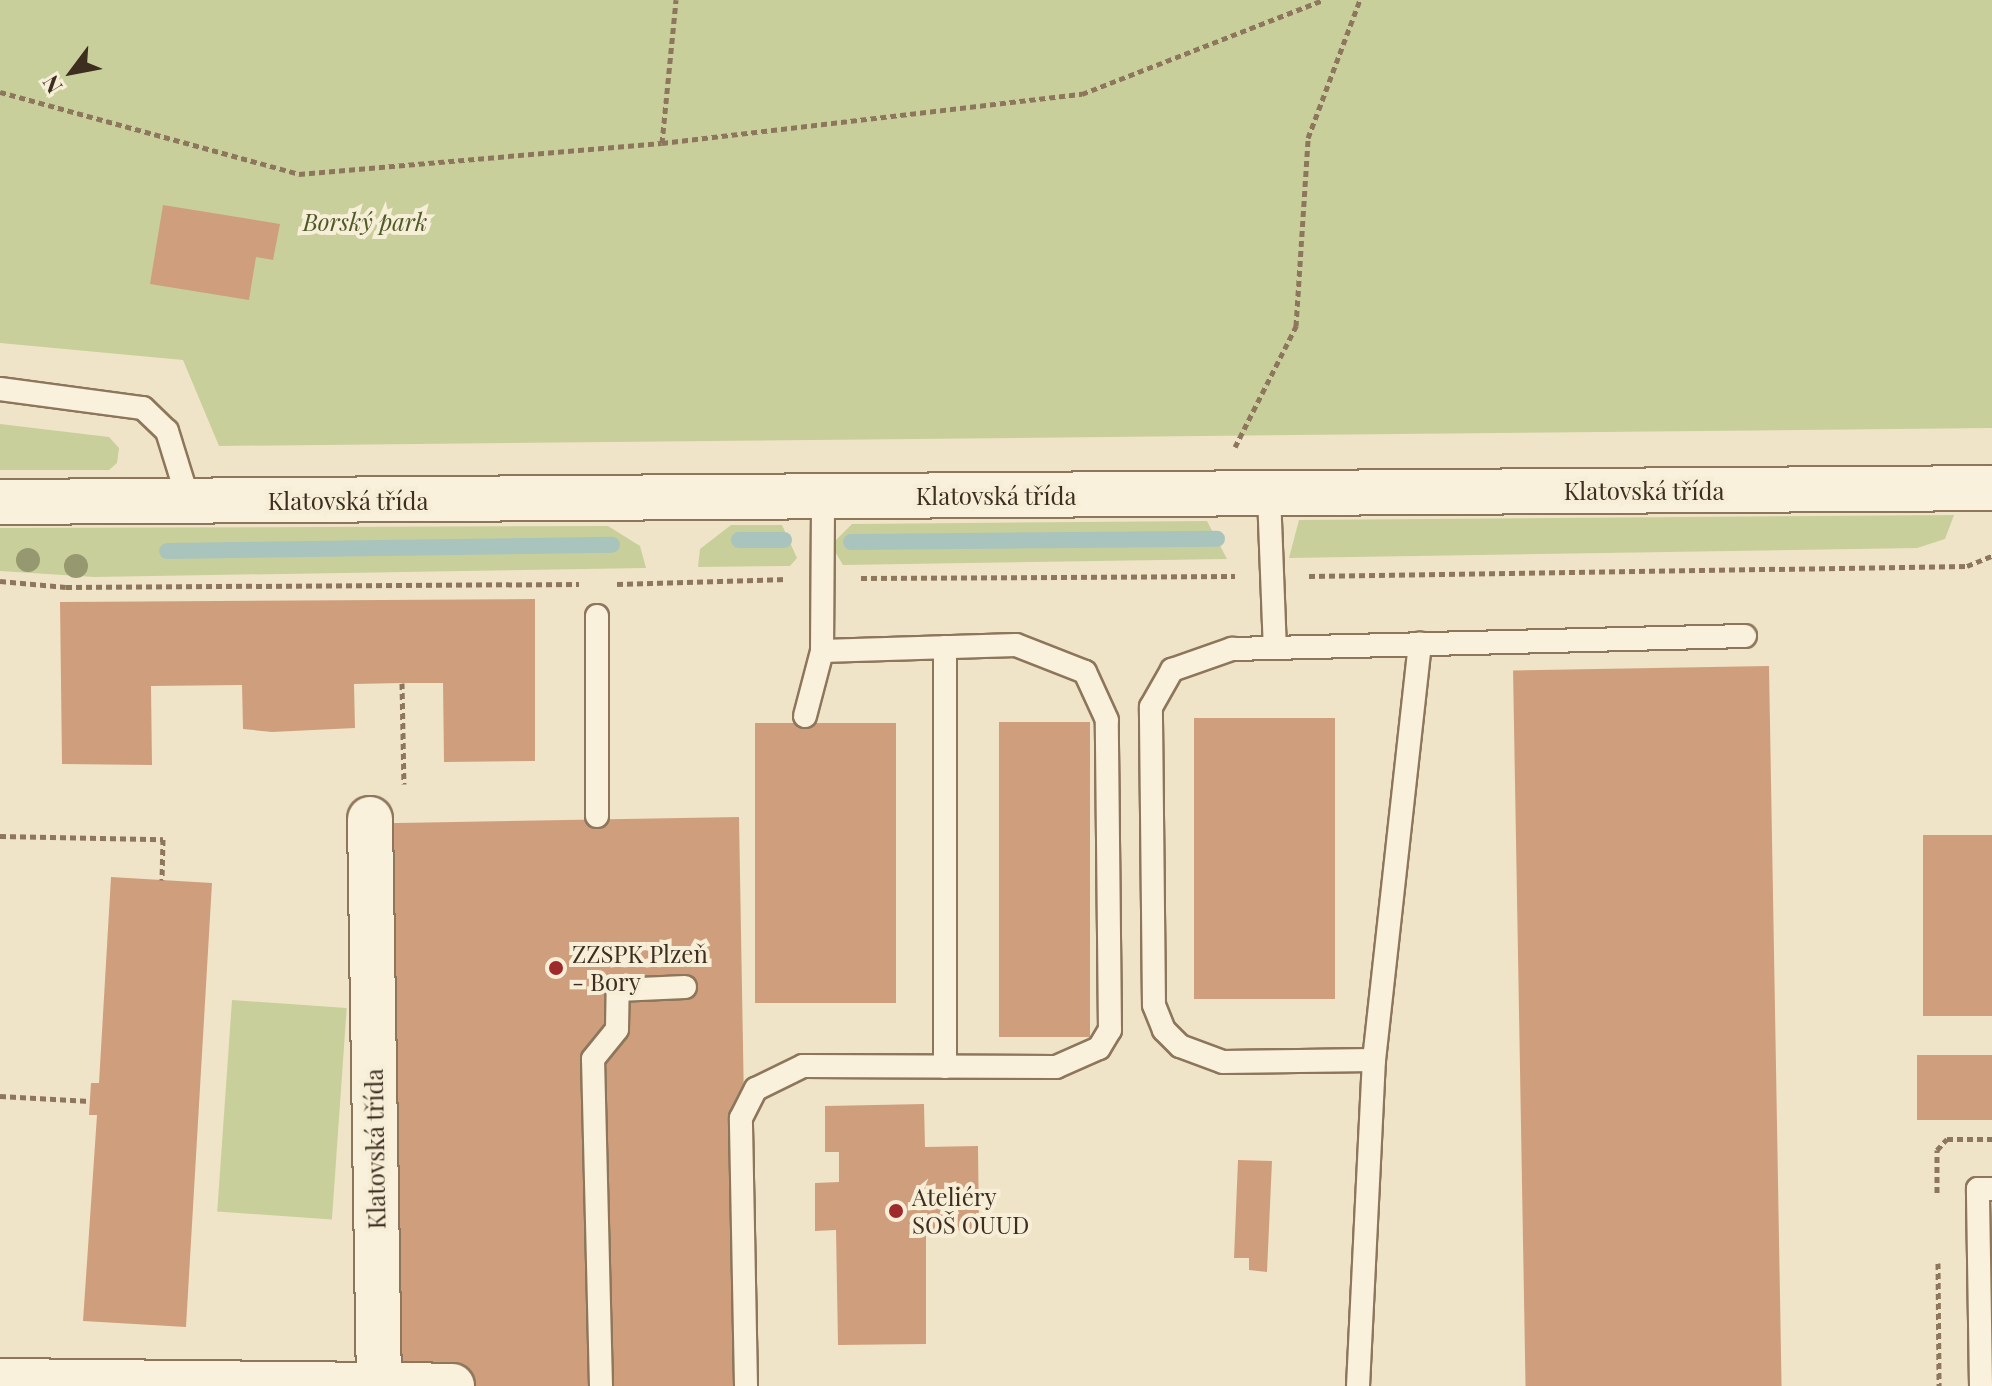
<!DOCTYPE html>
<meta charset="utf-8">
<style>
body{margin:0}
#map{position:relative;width:1992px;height:1386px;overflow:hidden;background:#f0e4c8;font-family:"Playfair Display",serif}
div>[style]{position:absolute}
.green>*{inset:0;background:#c9cf9b;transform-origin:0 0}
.stream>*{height:16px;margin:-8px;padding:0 8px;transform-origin:8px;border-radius:8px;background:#a9c4bc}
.building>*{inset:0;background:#cf9f7d;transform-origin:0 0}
.path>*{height:5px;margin-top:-2.5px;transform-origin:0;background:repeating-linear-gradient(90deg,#8d765c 0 6px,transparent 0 10px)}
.roads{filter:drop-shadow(2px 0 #8d765c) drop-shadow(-2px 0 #8d765c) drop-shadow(0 2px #8d765c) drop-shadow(0 -2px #8d765c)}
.lane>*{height:22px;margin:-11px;padding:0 11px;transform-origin:11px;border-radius:11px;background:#faf1dc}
.street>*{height:44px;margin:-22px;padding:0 22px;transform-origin:22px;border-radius:22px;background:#faf1dc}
.secondary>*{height:44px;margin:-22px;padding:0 22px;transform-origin:22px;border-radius:22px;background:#faf1dc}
.trees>*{width:24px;height:24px;margin:-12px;border-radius:50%;background:#96986f}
.dots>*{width:22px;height:22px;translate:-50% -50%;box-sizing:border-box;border:4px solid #f7eed8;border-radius:50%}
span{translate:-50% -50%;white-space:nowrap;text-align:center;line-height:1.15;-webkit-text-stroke:8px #f7eed8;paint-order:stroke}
.park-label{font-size:24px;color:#4d5a26;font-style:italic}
.street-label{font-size:24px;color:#3d2e20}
.poi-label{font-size:24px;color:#3d2e20}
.left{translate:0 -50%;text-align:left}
.north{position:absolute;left:32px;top:32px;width:80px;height:80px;-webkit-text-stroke:6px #f7eed8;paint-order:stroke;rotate:238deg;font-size:22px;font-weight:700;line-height:32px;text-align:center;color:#3d2e20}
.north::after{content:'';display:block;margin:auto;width:28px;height:36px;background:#3d2e20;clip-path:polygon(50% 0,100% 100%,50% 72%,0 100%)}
</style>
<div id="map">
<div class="green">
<i style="clip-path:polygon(0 0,1992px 0,1992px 428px,219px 446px,183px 360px,0 343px)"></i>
<i style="clip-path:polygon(0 424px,109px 437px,119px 448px,117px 463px,109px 470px,0 470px)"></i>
<i style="clip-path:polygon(1954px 515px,1945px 539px,1917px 548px,1289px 558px,1299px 520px)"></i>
<i style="clip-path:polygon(1207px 521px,1227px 559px,843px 565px,831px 545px,852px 524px)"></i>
<i style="clip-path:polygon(731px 525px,782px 525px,797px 558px,790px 566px,698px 567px,700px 549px)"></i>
<i style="clip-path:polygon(608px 526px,640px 546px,646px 568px,94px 577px,0 571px,0 528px)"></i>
<i style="left:232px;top:1000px;width:115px;height:212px;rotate:4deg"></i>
</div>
<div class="stream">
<i style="left:739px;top:540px;width:45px"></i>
<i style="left:851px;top:542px;width:366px;rotate:-0.5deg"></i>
<i style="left:167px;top:551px;width:445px;rotate:-0.8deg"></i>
</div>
<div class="building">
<i style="clip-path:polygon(163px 205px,280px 224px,273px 260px,256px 257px,249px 300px,150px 284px)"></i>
<i style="clip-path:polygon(535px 599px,535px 761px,444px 762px,443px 683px,402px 683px,354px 684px,355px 728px,272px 732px,243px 729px,242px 685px,151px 686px,152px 765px,62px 764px,60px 602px)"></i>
<i style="left:1769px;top:666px;width:720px;height:256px;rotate:89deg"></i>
<i style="left:1335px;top:718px;width:281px;height:141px;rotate:90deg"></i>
<i style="left:999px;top:722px;width:91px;height:315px"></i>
<i style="left:896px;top:723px;width:280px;height:141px;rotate:90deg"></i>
<i style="left:739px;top:817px;width:569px;height:369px;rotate:89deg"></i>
<i style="left:1923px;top:835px;width:69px;height:181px"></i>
<i style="clip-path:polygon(111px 877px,212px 883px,186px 1327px,83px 1321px,97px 1115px,89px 1115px,91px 1083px,99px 1083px)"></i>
<i style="left:1917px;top:1055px;width:75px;height:65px"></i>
<i style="clip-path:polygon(924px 1104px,925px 1147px,978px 1146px,979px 1230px,926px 1231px,926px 1344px,838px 1345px,836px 1230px,815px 1231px,815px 1183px,839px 1182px,839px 1152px,825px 1152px,825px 1106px)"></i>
<i style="clip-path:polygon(1238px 1160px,1272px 1161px,1267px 1272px,1249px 1270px,1249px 1258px,1234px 1258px)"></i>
</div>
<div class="path">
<i style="left:0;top:92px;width:310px;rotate:15.3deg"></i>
<i style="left:299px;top:174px;width:364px;rotate:-4.9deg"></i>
<i style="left:662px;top:143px;width:423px;rotate:-6.7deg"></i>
<i style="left:1082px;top:94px;width:259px;rotate:-21.3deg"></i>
<i style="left:662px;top:143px;width:144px;rotate:-84.4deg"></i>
<i style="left:1235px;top:447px;width:136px;rotate:-63.2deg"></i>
<i style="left:1296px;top:326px;width:188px;rotate:-86.3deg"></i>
<i style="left:1308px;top:138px;width:147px;rotate:-69.4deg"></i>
<i style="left:1309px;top:576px;width:658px;rotate:-0.87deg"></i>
<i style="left:1967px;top:566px;width:27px;rotate:-22deg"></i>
<i style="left:861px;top:578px;width:374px;rotate:-0.3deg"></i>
<i style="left:0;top:581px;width:66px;rotate:5.2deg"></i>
<i style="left:66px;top:587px;width:513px;rotate:-0.34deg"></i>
<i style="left:617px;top:584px;width:170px;rotate:-1.7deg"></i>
<i style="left:402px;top:683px;width:101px;rotate:88.9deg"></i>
<i style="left:0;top:836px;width:163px;rotate:1.1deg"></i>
<i style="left:163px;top:839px;width:41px;rotate:91.4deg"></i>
<i style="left:0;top:1096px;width:90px;rotate:3.2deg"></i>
<i style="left:1937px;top:1193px;width:43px;rotate:-90deg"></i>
<i style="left:1937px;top:1150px;width:15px;rotate:-48deg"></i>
<i style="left:1947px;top:1139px;width:45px"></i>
<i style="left:1938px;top:1263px;width:123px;rotate:89.5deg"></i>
</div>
<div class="roads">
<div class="lane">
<i style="left:0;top:389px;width:144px;rotate:7.6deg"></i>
<i style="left:143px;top:408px;width:33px;rotate:44deg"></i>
<i style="left:167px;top:431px;width:74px;rotate:72.8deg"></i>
<i style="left:1269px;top:495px;width:153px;rotate:87.8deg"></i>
<i style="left:597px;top:616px;width:200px;rotate:90deg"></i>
<i style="left:945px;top:647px;width:420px;rotate:90deg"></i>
<i style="left:805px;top:716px;width:67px;rotate:-75.3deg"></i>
<i style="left:822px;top:651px;width:153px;rotate:-89.6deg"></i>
<i style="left:1374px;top:1060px;width:151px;rotate:179.2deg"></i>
<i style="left:1223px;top:1062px;width:46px;rotate:-159.6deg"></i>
<i style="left:1180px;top:1046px;width:23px;rotate:-135deg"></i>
<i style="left:1164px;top:1030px;width:27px;rotate:-112deg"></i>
<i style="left:1154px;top:1005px;width:298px;rotate:-90.6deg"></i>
<i style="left:1151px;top:707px;width:43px;rotate:-60.4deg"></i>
<i style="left:1172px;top:670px;width:64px;rotate:-19.3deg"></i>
<i style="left:1232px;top:649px;width:513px;rotate:-1.45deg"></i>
<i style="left:601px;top:1386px;width:327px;rotate:-91.4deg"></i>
<i style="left:593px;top:1059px;width:38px;rotate:-51deg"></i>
<i style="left:617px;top:1029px;width:39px;rotate:-89deg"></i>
<i style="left:618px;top:990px;width:67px;rotate:-2.6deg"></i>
<i style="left:746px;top:1386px;width:268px;rotate:-91.1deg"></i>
<i style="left:741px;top:1118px;width:33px;rotate:-63deg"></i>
<i style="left:756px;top:1089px;width:52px;rotate:-26.1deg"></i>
<i style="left:803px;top:1066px;width:253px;rotate:0.2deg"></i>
<i style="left:1056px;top:1067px;width:47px;rotate:-23.8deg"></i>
<i style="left:1099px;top:1048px;width:21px;rotate:-59deg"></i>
<i style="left:1110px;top:1030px;width:310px;rotate:-90.6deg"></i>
<i style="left:1107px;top:720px;width:53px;rotate:-114.6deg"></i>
<i style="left:1085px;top:672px;width:74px;rotate:-158.6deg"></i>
<i style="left:1016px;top:645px;width:194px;rotate:178.2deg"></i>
<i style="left:1358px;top:1386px;width:326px;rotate:-87.2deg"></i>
<i style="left:1374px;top:1060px;width:419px;rotate:-83.7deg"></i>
<i style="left:1981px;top:1386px;width:197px;rotate:-90.9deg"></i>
<i style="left:1978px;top:1189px;width:14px"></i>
</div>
<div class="street">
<i style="left:370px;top:819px;width:565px;rotate:89.09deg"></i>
<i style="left:0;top:1381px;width:452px;rotate:0.6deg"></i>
</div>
<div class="secondary">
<i style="left:0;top:502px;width:1992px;rotate:-0.4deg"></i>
</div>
</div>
<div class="trees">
<i style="left:28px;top:560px"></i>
<i style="left:76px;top:566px"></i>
</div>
<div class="dots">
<i style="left:556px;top:968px;background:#9e2a2b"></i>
<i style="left:896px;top:1211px;background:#9e2a2b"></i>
</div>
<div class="park-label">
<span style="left:365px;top:222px">Borský park</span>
</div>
<div class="street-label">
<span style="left:1644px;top:491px">Klatovská třída</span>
<span style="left:996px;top:496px">Klatovská třída</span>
<span style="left:348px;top:501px">Klatovská třída</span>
<span style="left:375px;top:1149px;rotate:-91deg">Klatovská třída</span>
</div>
<div class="poi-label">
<span class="left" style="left:572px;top:968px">ZZSPK Plzeň<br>- Bory</span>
<span class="left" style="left:912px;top:1211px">Ateliéry<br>SOŠ OUUD</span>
</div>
<div class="north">N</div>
</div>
